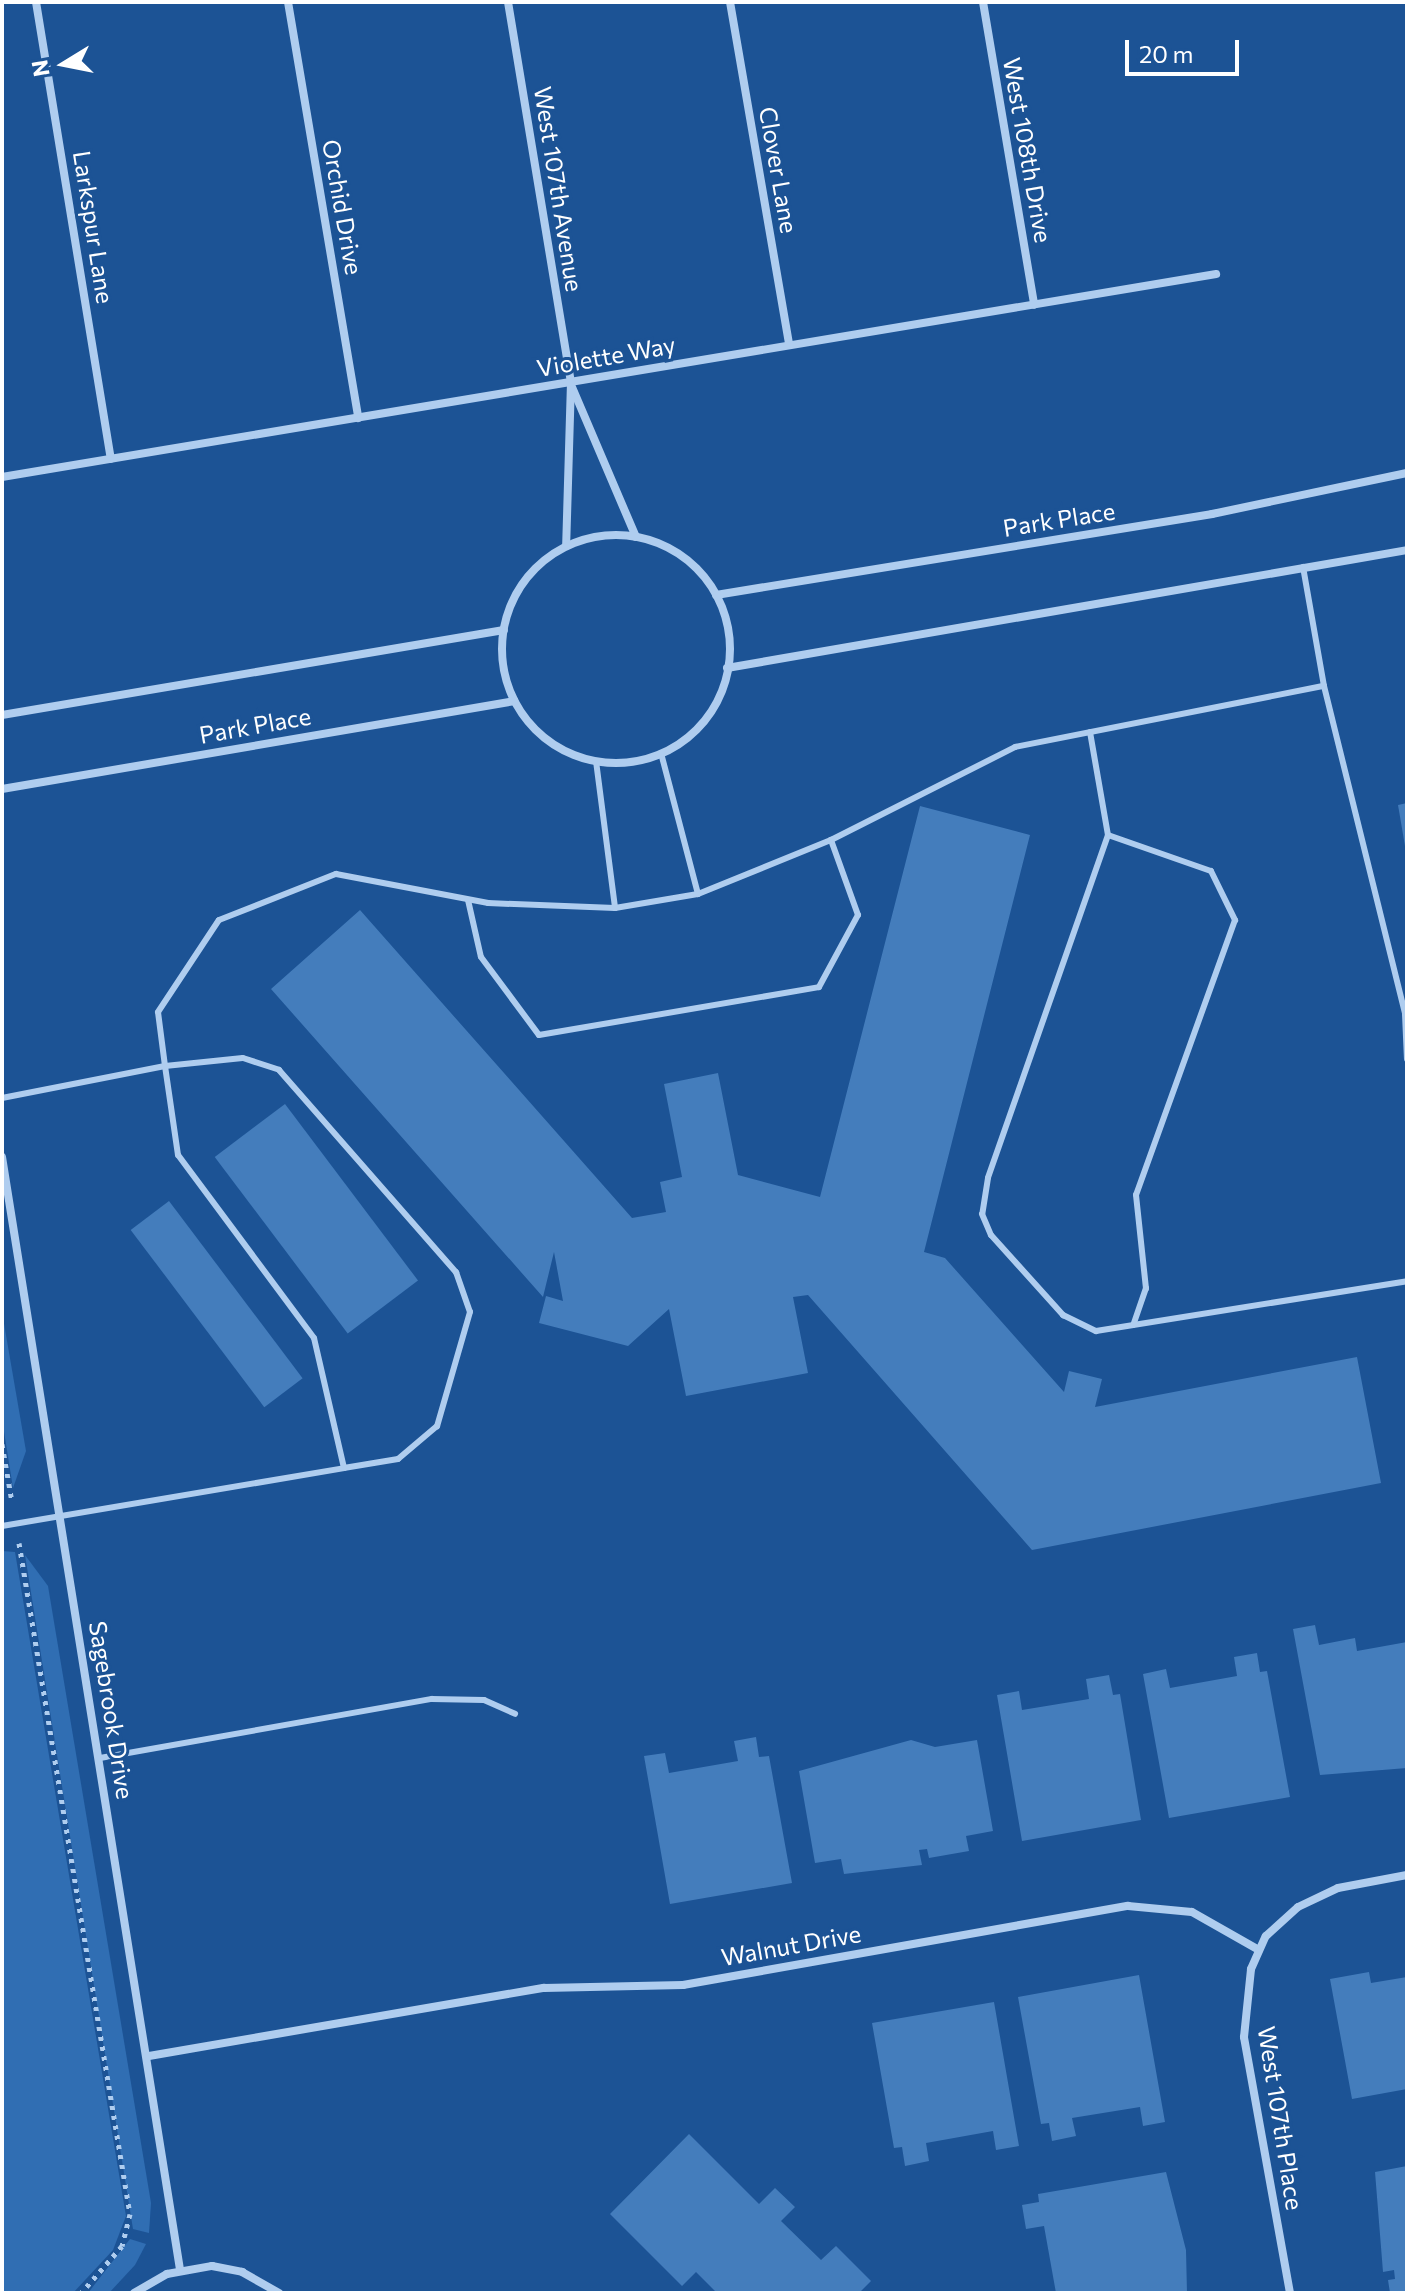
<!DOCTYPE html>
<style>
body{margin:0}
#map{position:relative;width:1409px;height:2295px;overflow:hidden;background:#1c5395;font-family:Commissioner,sans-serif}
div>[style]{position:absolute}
.green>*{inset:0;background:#306eb3}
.building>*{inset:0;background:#447dbc;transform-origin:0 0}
.path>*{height:5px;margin-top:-2.5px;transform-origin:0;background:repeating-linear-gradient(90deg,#afcdef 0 4px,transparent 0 10px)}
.service>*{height:6px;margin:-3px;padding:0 3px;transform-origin:3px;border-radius:3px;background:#afcdef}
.minor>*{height:8px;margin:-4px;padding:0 4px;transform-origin:4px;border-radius:4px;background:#afcdef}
.minor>.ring{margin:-4px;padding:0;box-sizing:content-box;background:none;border:8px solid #afcdef;border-radius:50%}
span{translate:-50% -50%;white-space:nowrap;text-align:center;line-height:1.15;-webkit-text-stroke:6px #1c5395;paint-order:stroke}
.street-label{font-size:24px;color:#fff}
.frame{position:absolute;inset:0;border:4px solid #fff;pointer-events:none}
.north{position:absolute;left:24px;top:24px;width:80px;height:80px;-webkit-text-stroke:6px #1c5395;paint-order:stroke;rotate:260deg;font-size:22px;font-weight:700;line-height:32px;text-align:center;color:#fff}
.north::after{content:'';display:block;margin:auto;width:28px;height:36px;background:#fff;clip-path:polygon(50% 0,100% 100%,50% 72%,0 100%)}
.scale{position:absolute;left:1125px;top:40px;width:114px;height:36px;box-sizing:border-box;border:4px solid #fff;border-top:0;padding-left:10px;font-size:24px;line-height:28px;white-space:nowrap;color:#fff;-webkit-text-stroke:6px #1c5395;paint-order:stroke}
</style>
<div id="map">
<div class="green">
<i style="clip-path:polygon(2px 1312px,26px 1451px,13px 1488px,2px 1419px)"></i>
<i style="clip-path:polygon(2px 1551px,15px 1552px,126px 2216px,113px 2250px,73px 2293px,2px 2293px)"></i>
<i style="clip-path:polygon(25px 1555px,48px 1586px,151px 2203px,149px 2233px,133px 2229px)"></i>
<i style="clip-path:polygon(130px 2239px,146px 2244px,135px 2265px,109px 2293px,88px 2293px)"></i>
</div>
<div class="building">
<i style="clip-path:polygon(1407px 803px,1407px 846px,1405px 846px,1398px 805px)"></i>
<i style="clip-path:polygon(920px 806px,1030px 835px,924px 1252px,945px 1258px,1064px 1392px,1069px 1371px,1102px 1379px,1095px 1407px,1357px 1357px,1381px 1483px,1032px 1550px,808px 1295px,793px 1297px,808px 1373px,686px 1396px,669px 1309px,628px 1346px,539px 1323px,546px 1296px,563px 1301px,554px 1252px,543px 1297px,271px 989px,360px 910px,632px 1218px,666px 1212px,660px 1182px,682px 1177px,664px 1084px,718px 1073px,738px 1175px,820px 1197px)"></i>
<i style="left:285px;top:1104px;width:221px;height:88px;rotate:53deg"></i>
<i style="left:169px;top:1201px;width:222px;height:48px;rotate:53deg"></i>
<i style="clip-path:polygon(1315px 1625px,1319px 1645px,1355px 1638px,1357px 1651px,1407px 1642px,1407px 1768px,1320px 1775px,1293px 1629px)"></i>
<i style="clip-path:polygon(1257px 1653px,1260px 1672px,1267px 1671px,1290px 1797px,1169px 1818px,1143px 1674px,1166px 1669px,1170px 1688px,1237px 1676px,1234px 1657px)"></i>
<i style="clip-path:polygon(1109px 1675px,1113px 1695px,1120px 1694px,1141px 1820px,1022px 1841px,997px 1695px,1019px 1691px,1022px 1710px,1089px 1699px,1086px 1679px)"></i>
<i style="clip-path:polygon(756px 1737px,759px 1757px,769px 1756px,792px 1883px,670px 1904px,644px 1756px,665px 1753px,669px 1773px,738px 1761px,734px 1741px)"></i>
<i style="clip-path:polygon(911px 1740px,935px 1747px,977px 1740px,993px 1831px,966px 1836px,969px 1851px,929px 1858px,927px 1849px,919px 1850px,922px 1865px,844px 1874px,841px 1859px,815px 1863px,799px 1771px)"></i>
<i style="clip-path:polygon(1369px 1972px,1371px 1983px,1407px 1977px,1407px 2089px,1352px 2099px,1330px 1979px)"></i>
<i style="clip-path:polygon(1139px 1975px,1165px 2122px,1143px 2126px,1140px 2107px,1072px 2118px,1076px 2136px,1052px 2141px,1049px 2123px,1041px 2124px,1018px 1997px)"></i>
<i style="clip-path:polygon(994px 2002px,1019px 2146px,996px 2150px,993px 2131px,954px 2138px,926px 2143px,929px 2161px,905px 2166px,902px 2147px,894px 2148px,872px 2023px)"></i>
<i style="clip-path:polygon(689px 2134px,759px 2204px,775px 2188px,795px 2207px,781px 2221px,821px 2260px,836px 2246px,871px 2281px,859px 2293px,717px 2293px,696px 2272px,682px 2286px,610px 2214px)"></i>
<i style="clip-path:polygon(1407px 2166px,1407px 2293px,1390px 2293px,1388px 2280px,1395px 2279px,1394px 2270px,1383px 2272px,1375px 2172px)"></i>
<i style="clip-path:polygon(1166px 2172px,1186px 2250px,1187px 2293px,1056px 2293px,1044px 2226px,1026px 2229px,1022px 2205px,1039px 2202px,1038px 2194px)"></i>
</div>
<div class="path">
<i style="left:2px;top:1444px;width:59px;rotate:80.2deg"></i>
<i style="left:19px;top:1543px;width:680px;rotate:80.61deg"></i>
<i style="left:130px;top:2214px;width:33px;rotate:104deg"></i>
<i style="left:122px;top:2246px;width:62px;rotate:131.1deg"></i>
</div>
<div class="service">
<i style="left:1324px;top:686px;width:338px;rotate:76.1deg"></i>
<i style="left:1405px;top:1014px;width:45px;rotate:87.5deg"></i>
<i style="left:1090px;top:732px;width:105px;rotate:80.1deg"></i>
<i style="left:1108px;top:835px;width:363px;rotate:109.3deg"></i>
<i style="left:988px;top:1178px;width:36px;rotate:99deg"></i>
<i style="left:982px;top:1214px;width:23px;rotate:67deg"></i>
<i style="left:991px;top:1235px;width:108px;rotate:48deg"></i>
<i style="left:1063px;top:1315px;width:37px;rotate:26deg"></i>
<i style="left:1096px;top:1331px;width:315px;rotate:-9.1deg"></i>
<i style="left:661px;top:753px;width:146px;rotate:75.3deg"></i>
<i style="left:596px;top:761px;width:148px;rotate:82.6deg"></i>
<i style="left:1108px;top:835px;width:109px;rotate:19.3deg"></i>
<i style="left:1211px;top:871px;width:55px;rotate:63.9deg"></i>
<i style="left:1235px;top:920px;width:292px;rotate:109.8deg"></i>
<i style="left:1136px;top:1195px;width:94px;rotate:83.9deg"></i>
<i style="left:1146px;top:1288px;width:39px;rotate:109deg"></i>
<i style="left:468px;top:900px;width:58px;rotate:77.2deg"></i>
<i style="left:481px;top:957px;width:97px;rotate:53.4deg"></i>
<i style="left:539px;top:1035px;width:284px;rotate:-9.7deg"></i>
<i style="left:819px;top:987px;width:82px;rotate:-61.6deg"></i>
<i style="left:858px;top:915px;width:80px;rotate:-109.8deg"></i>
<i style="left:2px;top:1098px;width:166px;rotate:-11.1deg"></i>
<i style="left:165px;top:1066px;width:54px;rotate:-97.4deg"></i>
<i style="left:158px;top:1012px;width:110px;rotate:-56.5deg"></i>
<i style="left:219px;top:920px;width:126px;rotate:-21.5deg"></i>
<i style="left:336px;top:874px;width:155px;rotate:10.8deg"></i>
<i style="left:488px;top:903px;width:127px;rotate:2.3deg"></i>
<i style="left:615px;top:908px;width:84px;rotate:-9.6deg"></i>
<i style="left:698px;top:894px;width:144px;rotate:-22.1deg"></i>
<i style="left:831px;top:840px;width:206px;rotate:-26.8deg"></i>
<i style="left:1015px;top:747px;width:315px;rotate:-11.2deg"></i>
<i style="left:1324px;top:686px;width:121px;rotate:-100deg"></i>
<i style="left:2px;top:1526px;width:347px;rotate:-9.6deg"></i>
<i style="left:344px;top:1468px;width:133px;rotate:-103deg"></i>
<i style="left:314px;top:1338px;width:228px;rotate:-126.6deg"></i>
<i style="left:178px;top:1155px;width:90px;rotate:-98.3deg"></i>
<i style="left:165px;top:1066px;width:78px;rotate:-5.9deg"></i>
<i style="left:243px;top:1058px;width:38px;rotate:18deg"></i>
<i style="left:279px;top:1070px;width:269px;rotate:48.8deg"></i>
<i style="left:456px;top:1272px;width:42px;rotate:70.7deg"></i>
<i style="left:470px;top:1312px;width:119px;rotate:106.1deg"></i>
<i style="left:437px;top:1426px;width:51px;rotate:139.8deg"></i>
<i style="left:398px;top:1459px;width:55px;rotate:170.5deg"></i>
<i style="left:100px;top:1758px;width:337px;rotate:-10.1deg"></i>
<i style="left:432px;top:1699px;width:52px;rotate:1.1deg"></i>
<i style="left:484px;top:1700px;width:34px;rotate:24deg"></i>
</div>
<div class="minor">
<i style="left:36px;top:2px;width:463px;rotate:80.7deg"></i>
<i style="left:288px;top:2px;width:422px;rotate:80.4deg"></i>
<i style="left:508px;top:2px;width:385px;rotate:80.6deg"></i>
<i style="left:571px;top:382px;width:164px;rotate:91.7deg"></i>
<i style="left:730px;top:2px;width:348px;rotate:80.2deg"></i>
<i style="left:983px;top:2px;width:307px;rotate:80.4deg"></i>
<i style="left:572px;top:387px;width:163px;rotate:66.9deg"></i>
<i style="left:2px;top:477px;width:1231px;rotate:-9.49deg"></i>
<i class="ring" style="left:502px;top:535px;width:220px;height:220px"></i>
<i style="left:716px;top:595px;width:503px;rotate:-9.27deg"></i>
<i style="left:1212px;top:514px;width:199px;rotate:-11.9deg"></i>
<i style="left:727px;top:668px;width:690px;rotate:-9.84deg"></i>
<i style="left:2px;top:715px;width:509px;rotate:-9.61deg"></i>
<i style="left:2px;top:789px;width:520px;rotate:-9.73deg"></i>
<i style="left:2px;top:1157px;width:1126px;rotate:80.91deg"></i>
<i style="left:149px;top:2056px;width:401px;rotate:-9.8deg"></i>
<i style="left:544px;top:1988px;width:139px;rotate:-1.2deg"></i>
<i style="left:683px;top:1985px;width:452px;rotate:-10.1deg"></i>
<i style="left:1128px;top:1906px;width:64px;rotate:5.4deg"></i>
<i style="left:1192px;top:1912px;width:77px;rotate:29.6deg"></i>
<i style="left:134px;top:2293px;width:38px;rotate:-30deg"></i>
<i style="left:167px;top:2274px;width:46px;rotate:-10.1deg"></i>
<i style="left:212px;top:2266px;width:31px;rotate:11deg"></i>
<i style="left:242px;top:2272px;width:43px;rotate:29.6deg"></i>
<i style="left:1290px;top:2293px;width:260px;rotate:-100.2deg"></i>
<i style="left:1244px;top:2037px;width:68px;rotate:-84.1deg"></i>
<i style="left:1251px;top:1969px;width:36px;rotate:-66deg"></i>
<i style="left:1266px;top:1936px;width:43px;rotate:-42.2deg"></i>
<i style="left:1298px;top:1907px;width:44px;rotate:-25.4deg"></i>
<i style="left:1338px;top:1888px;width:70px;rotate:-10.7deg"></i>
</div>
<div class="street-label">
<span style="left:1028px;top:150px;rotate:80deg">West 108th Drive</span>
<span style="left:779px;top:170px;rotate:80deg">Clover Lane</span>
<span style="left:559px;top:189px;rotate:81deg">West 107th Avenue</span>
<span style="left:343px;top:207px;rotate:80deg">Orchid Drive</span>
<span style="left:94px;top:227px;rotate:81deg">Larkspur Lane</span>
<span style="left:606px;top:356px;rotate:-10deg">Violette Way</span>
<span style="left:1059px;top:519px;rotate:-9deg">Park Place</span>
<span style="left:255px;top:725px;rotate:-10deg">Park Place</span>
<span style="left:112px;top:1710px;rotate:81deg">Sagebrook Drive</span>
<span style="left:791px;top:1945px;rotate:-10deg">Walnut Drive</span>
<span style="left:1281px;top:2118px;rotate:81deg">West 107th Place</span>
</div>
<div class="frame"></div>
<div class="north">N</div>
<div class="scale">20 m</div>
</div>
